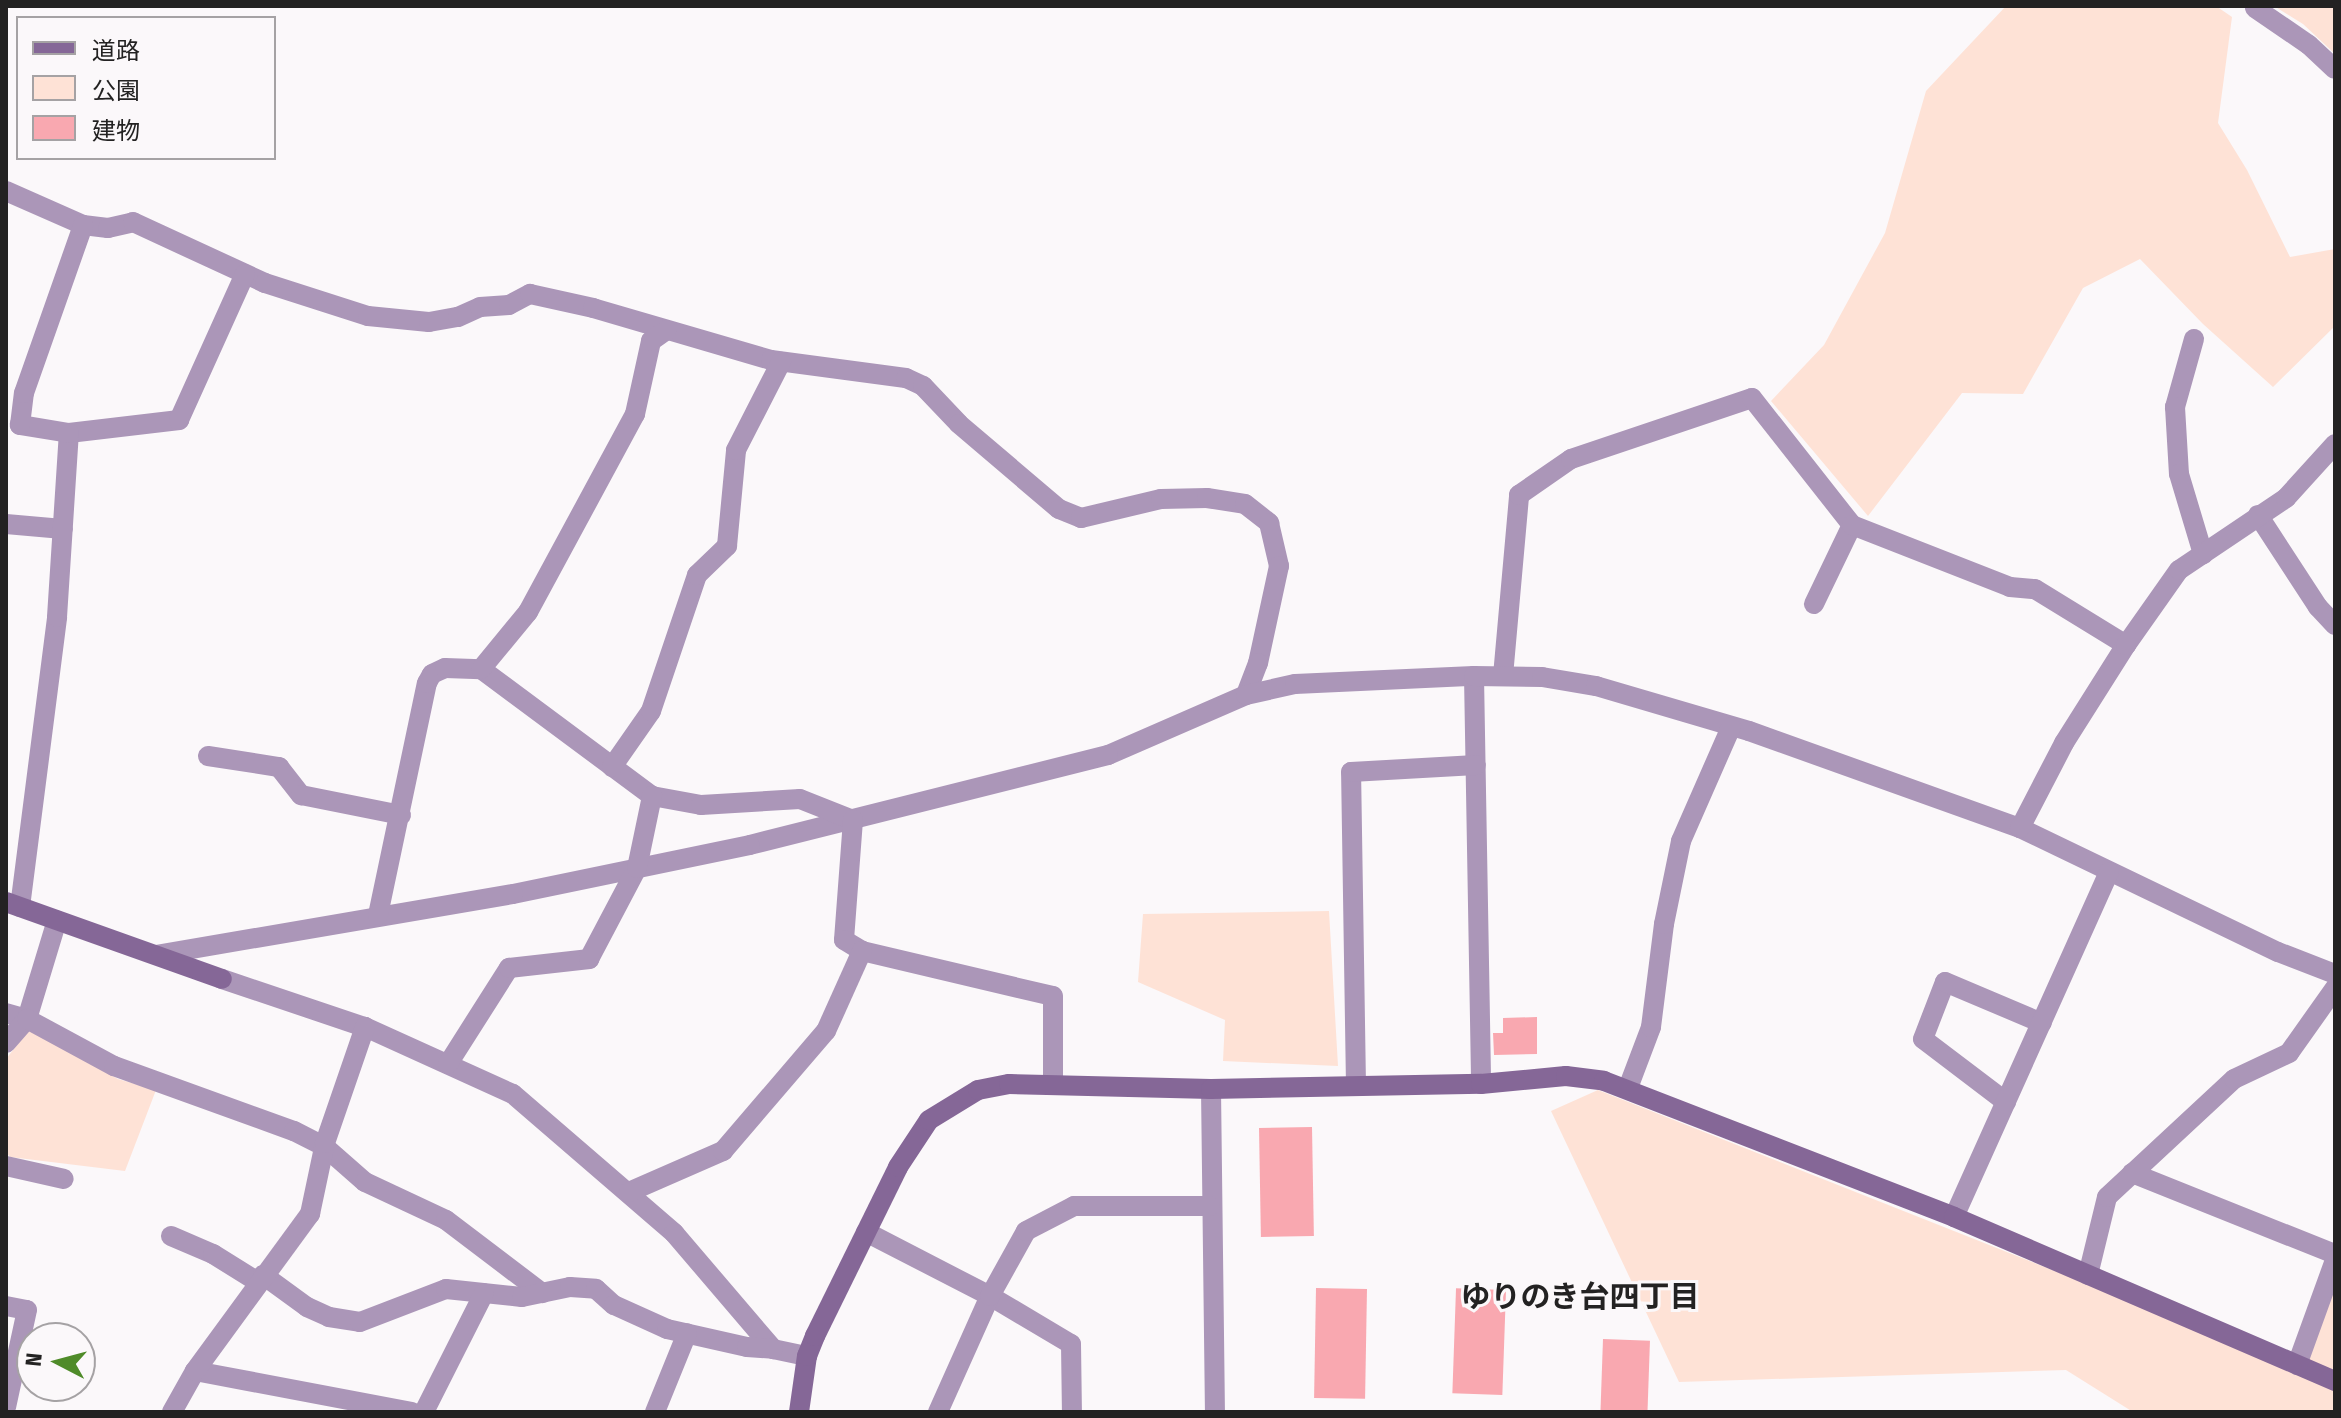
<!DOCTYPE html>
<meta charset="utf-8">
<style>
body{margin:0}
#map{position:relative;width:2341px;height:1418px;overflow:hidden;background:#fbf8fa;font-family:"Fira Sans Condensed","Noto Sans JP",sans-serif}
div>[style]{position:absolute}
.green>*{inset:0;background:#fee2d6}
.building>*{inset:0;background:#f9a8b0;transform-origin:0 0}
.street>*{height:20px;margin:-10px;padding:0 10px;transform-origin:10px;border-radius:10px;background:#ab96b8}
.secondary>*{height:20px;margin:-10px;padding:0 10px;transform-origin:10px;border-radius:10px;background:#856797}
span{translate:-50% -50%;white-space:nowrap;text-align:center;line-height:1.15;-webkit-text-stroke:6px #fbf8fa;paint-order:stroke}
.neighbourhood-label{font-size:30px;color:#232222;font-weight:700}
.frame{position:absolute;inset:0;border:8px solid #232222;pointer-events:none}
.legend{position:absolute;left:16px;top:16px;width:260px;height:144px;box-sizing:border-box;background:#fbf8fa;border:2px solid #a5a2a4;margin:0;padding:10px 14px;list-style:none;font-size:24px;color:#232222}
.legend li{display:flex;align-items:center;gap:16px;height:40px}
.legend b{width:40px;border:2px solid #a5a2a4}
.north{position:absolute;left:16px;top:1322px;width:80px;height:80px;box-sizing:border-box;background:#fbf8fa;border:2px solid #a5a2a4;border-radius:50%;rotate:276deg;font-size:22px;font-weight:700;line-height:32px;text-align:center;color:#232222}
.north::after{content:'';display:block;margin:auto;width:28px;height:36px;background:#4f8b29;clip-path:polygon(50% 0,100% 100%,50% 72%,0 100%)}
</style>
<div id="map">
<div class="green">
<i style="clip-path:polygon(2006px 6px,2216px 6px,2232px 17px,2218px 123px,2247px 170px,2290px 257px,2335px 249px,2335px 326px,2273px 387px,2203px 324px,2140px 259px,2083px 288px,2023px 394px,1962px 393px,1868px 516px,1771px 401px,1824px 345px,1885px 233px,1926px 91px)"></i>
<i style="clip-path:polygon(2274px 6px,2335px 6px,2335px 54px,2303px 24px)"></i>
<i style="clip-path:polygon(1329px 911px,1338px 1066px,1223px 1061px,1225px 1020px,1138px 982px,1143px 914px)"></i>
<i style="clip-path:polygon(29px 1030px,118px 1079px,156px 1090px,125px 1171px,10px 1157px,6px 1152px,6px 1059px)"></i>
<i style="clip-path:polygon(1598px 1090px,2335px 1382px,2335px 1412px,2133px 1412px,2066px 1370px,1679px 1382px,1551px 1111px)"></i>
<i style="clip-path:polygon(2335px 1271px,2335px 1378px,2302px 1363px)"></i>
</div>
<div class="building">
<i style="clip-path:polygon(1537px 1017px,1537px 1054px,1494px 1055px,1493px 1033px,1503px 1033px,1503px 1018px)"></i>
<i style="left:1312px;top:1127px;width:109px;height:53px;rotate:89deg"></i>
<i style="left:1316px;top:1288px;width:51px;height:110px;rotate:1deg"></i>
<i style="left:1506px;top:1290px;width:105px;height:50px;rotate:92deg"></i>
<i style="left:1603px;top:1339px;width:47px;height:73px;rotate:2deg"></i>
</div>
<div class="street">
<i style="left:2255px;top:8px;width:65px;rotate:34.4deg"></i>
<i style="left:2309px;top:45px;width:35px;rotate:43deg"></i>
<i style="left:6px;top:191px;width:84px;rotate:23.8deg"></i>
<i style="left:83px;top:225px;width:25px;rotate:7deg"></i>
<i style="left:108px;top:228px;width:26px;rotate:-13deg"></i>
<i style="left:133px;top:222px;width:145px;rotate:24.8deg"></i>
<i style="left:265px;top:283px;width:108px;rotate:17.8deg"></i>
<i style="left:368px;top:316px;width:61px;rotate:5.6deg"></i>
<i style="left:429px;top:322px;width:29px;rotate:-10deg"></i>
<i style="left:458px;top:317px;width:24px;rotate:-24deg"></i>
<i style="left:480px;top:307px;width:29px;rotate:-4deg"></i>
<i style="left:509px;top:305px;width:24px;rotate:-28deg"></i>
<i style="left:530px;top:294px;width:65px;rotate:12.5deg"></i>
<i style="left:593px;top:308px;width:185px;rotate:16.3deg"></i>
<i style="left:771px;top:360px;width:136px;rotate:7.6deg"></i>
<i style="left:906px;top:378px;width:19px;rotate:25deg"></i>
<i style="left:923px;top:386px;width:52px;rotate:46.5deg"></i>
<i style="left:959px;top:424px;width:131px;rotate:40.4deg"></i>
<i style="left:1059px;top:509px;width:24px;rotate:22deg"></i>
<i style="left:1081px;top:518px;width:82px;rotate:-13.4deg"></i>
<i style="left:1161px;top:499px;width:46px;rotate:-1.2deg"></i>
<i style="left:1207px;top:498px;width:38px;rotate:9deg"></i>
<i style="left:1245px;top:504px;width:31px;rotate:38deg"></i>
<i style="left:1269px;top:523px;width:44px;rotate:76.9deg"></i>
<i style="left:1279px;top:566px;width:99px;rotate:102.2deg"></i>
<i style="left:1258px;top:663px;width:34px;rotate:111deg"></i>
<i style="left:1246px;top:695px;width:150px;rotate:156.5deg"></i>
<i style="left:1108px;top:755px;width:369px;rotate:165.9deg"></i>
<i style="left:750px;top:845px;width:242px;rotate:168.3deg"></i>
<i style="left:513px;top:894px;width:361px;rotate:170.3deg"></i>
<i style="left:2194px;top:339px;width:71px;rotate:105.6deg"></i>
<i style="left:2175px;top:407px;width:67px;rotate:86.6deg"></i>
<i style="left:2179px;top:474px;width:84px;rotate:73.3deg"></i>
<i style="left:69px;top:433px;width:111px;rotate:-6.7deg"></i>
<i style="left:179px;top:420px;width:160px;rotate:-65.7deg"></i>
<i style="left:2258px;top:515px;width:110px;rotate:56.9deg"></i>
<i style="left:2318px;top:607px;width:25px;rotate:47deg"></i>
<i style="left:6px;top:524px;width:57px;rotate:5deg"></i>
<i style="left:1814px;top:604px;width:88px;rotate:-64.3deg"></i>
<i style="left:481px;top:669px;width:213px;rotate:36.6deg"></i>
<i style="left:652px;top:796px;width:50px;rotate:10.4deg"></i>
<i style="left:701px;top:805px;width:99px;rotate:-3.5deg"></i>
<i style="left:800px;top:799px;width:57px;rotate:21.6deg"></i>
<i style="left:1474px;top:676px;width:408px;rotate:89deg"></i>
<i style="left:1503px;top:676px;width:182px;rotate:-84.9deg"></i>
<i style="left:1519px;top:495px;width:63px;rotate:-34.7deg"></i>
<i style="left:1571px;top:459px;width:191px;rotate:-18.6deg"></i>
<i style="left:1752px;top:398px;width:162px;rotate:51.8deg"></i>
<i style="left:1852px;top:525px;width:170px;rotate:21.4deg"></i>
<i style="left:2010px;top:587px;width:25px;rotate:5deg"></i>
<i style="left:2035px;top:589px;width:107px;rotate:31.6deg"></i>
<i style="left:1246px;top:695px;width:50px;rotate:-12.7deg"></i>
<i style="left:1295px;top:684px;width:179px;rotate:-2.6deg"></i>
<i style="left:1474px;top:676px;width:68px;rotate:0.8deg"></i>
<i style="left:1542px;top:677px;width:55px;rotate:9.5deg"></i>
<i style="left:1596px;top:686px;width:159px;rotate:16.4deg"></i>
<i style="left:1749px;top:731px;width:288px;rotate:19.7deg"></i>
<i style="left:2020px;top:828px;width:286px;rotate:25.7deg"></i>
<i style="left:2278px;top:952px;width:61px;rotate:21.1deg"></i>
<i style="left:208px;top:756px;width:72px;rotate:8.8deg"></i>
<i style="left:279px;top:767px;width:36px;rotate:52deg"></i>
<i style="left:301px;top:795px;width:102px;rotate:11.3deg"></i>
<i style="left:612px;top:767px;width:68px;rotate:-55.1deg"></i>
<i style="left:651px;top:711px;width:144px;rotate:-71.3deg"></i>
<i style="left:697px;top:575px;width:42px;rotate:-44deg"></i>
<i style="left:727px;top:546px;width:96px;rotate:-84.6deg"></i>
<i style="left:736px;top:450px;width:99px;rotate:-62.9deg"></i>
<i style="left:853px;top:820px;width:120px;rotate:94.3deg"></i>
<i style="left:844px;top:940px;width:21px;rotate:31deg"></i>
<i style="left:862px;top:951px;width:196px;rotate:13.3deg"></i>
<i style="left:1053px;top:996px;width:87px;rotate:90deg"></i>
<i style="left:2020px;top:828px;width:96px;rotate:-62.6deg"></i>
<i style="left:2064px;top:743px;width:116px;rotate:-57.7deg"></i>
<i style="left:2126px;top:645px;width:92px;rotate:-54.8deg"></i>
<i style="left:2179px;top:570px;width:129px;rotate:-33.9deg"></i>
<i style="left:2286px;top:498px;width:73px;rotate:-47.8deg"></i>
<i style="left:20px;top:907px;width:292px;rotate:-82.7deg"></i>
<i style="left:57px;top:617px;width:184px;rotate:-86.3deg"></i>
<i style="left:69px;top:433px;width:50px;rotate:-170.7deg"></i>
<i style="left:20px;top:425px;width:32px;rotate:-83deg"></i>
<i style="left:24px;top:393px;width:178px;rotate:-70.6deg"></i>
<i style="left:378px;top:915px;width:237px;rotate:-78.1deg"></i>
<i style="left:427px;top:683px;width:10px;rotate:-61deg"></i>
<i style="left:432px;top:674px;width:14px;rotate:-25deg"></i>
<i style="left:445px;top:668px;width:36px;rotate:2deg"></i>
<i style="left:481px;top:669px;width:74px;rotate:-50.5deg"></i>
<i style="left:528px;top:612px;width:225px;rotate:-61.6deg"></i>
<i style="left:635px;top:414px;width:75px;rotate:-77.6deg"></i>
<i style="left:651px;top:341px;width:19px;rotate:-35deg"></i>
<i style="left:222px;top:979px;width:151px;rotate:18.6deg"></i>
<i style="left:365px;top:1027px;width:162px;rotate:24.4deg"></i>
<i style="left:513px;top:1094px;width:213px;rotate:40.8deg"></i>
<i style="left:674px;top:1233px;width:153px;rotate:49.5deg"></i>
<i style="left:773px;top:1349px;width:35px;rotate:12deg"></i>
<i style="left:6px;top:1013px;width:22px;rotate:16deg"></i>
<i style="left:27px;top:1019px;width:103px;rotate:-73.1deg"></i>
<i style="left:6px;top:1043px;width:32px;rotate:-49deg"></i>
<i style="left:27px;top:1019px;width:99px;rotate:28.4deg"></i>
<i style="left:114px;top:1066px;width:191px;rotate:19.9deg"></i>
<i style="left:294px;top:1131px;width:35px;rotate:27deg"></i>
<i style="left:325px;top:1147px;width:53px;rotate:41.2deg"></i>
<i style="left:365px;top:1182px;width:89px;rotate:25.1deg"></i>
<i style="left:446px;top:1220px;width:121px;rotate:37.2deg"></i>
<i style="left:448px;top:1064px;width:114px;rotate:-57.6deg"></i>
<i style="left:509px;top:968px;width:81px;rotate:-6.4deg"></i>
<i style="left:589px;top:959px;width:103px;rotate:-62.2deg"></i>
<i style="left:637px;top:868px;width:74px;rotate:-78.2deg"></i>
<i style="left:1356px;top:1086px;width:314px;rotate:-90.9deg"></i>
<i style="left:1351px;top:772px;width:125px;rotate:-3.2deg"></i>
<i style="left:1628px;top:1088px;width:65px;rotate:-69.3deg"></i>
<i style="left:1651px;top:1027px;width:104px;rotate:-82.8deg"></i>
<i style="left:1664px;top:924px;width:85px;rotate:-78.4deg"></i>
<i style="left:1681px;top:841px;width:124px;rotate:-66.3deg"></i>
<i style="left:1211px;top:1089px;width:323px;rotate:89.3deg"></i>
<i style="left:2006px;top:1102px;width:104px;rotate:-142.8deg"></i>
<i style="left:1923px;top:1039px;width:61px;rotate:-68.9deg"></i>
<i style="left:1945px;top:982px;width:105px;rotate:22.9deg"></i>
<i style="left:6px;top:1166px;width:59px;rotate:12.6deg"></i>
<i style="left:2132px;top:1173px;width:219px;rotate:21.8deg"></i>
<i style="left:629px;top:1192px;width:103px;rotate:-23.6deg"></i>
<i style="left:723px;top:1151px;width:158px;rotate:-49.4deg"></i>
<i style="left:826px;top:1031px;width:88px;rotate:-65.8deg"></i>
<i style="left:1954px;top:1217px;width:378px;rotate:-65.8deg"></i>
<i style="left:866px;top:1232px;width:140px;rotate:27.3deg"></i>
<i style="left:990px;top:1296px;width:94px;rotate:30.7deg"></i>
<i style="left:1071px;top:1344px;width:68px;rotate:89.2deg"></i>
<i style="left:171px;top:1236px;width:46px;rotate:23.2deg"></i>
<i style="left:213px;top:1254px;width:53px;rotate:31.9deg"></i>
<i style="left:263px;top:1275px;width:54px;rotate:36deg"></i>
<i style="left:307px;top:1307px;width:24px;rotate:24deg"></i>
<i style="left:329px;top:1317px;width:31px;rotate:9deg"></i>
<i style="left:360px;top:1322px;width:92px;rotate:-21deg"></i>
<i style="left:446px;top:1289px;width:76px;rotate:6deg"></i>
<i style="left:522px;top:1297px;width:49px;rotate:-11.8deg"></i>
<i style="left:570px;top:1287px;width:26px;rotate:4deg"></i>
<i style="left:596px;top:1289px;width:24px;rotate:42deg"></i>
<i style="left:614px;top:1305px;width:58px;rotate:24.4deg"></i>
<i style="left:667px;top:1329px;width:82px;rotate:12.7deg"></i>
<i style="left:747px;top:1347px;width:26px;rotate:4deg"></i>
<i style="left:2088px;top:1275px;width:80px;rotate:-76.3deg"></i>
<i style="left:2107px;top:1197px;width:173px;rotate:-42.9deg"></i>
<i style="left:2234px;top:1079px;width:61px;rotate:-25.3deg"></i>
<i style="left:2289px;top:1053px;width:80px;rotate:-54.7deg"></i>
<i style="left:6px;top:1306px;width:21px;rotate:11deg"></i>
<i style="left:27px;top:1310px;width:99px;rotate:102.2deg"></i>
<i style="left:2297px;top:1365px;width:112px;rotate:-70.1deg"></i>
<i style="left:195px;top:1371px;width:221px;rotate:10.7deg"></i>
<i style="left:172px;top:1412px;width:47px;rotate:-60.7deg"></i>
<i style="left:195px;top:1371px;width:195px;rotate:-53.8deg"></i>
<i style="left:310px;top:1214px;width:73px;rotate:-78.1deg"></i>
<i style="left:325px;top:1143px;width:123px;rotate:-71deg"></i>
<i style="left:424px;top:1412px;width:133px;rotate:-63.2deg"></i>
<i style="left:655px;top:1412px;width:85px;rotate:-67.9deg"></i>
<i style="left:938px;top:1412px;width:127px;rotate:-65.9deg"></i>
<i style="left:990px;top:1296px;width:74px;rotate:-61deg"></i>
<i style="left:1026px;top:1231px;width:54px;rotate:-27.5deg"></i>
<i style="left:1074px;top:1206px;width:136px"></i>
</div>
<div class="secondary">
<i style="left:6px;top:902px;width:229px;rotate:19.6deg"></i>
<i style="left:799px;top:1412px;width:57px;rotate:-81.9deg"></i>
<i style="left:807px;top:1356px;width:22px;rotate:-68deg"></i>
<i style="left:815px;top:1336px;width:188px;rotate:-63.8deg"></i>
<i style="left:898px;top:1167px;width:56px;rotate:-56.6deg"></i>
<i style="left:929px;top:1120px;width:57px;rotate:-31.5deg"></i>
<i style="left:978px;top:1090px;width:32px;rotate:-11deg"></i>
<i style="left:1009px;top:1084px;width:202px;rotate:1.4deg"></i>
<i style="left:1211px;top:1089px;width:270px;rotate:-1.1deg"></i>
<i style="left:1481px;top:1084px;width:85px;rotate:-5.4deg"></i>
<i style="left:1566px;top:1076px;width:38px;rotate:7deg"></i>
<i style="left:1604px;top:1081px;width:375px;rotate:21.2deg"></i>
<i style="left:1954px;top:1217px;width:415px;rotate:23.3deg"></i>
</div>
<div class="neighbourhood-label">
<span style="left:1580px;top:1297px">ゆりのき台四丁目</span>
</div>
<div class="frame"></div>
<ul class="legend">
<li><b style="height:10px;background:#856797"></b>道路</li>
<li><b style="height:22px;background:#fee2d6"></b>公園</li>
<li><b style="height:22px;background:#f9a8b0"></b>建物</li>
</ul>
<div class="north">N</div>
</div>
